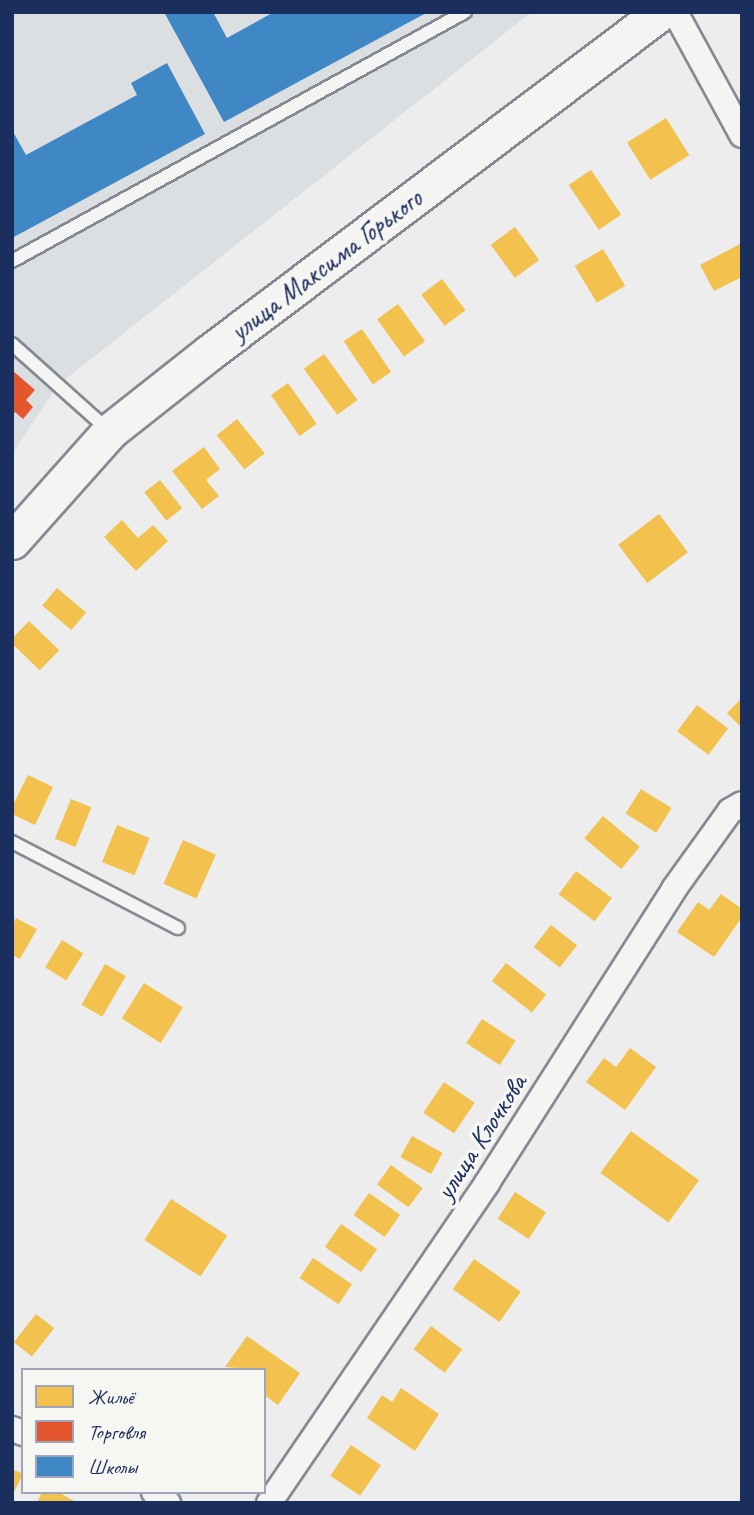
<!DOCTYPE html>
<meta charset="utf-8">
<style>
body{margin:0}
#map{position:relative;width:754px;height:1515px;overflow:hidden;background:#ededed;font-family:Caveat,sans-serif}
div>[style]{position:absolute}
.built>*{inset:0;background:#dcdfe1}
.homes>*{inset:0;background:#f2c14e;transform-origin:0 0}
.shops>*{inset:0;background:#e4572e}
.schools>*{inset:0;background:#3f88c5}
.roads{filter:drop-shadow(2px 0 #868992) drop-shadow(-2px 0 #868992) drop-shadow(0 2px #868992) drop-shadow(0 -2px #868992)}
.lane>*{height:12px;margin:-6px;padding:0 6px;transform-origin:6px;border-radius:6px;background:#f4f4f2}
.street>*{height:24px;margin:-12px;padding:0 12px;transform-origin:12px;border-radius:12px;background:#f4f4f2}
.secondary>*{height:35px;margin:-17.5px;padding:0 17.5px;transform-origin:17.5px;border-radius:17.5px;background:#f4f4f2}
span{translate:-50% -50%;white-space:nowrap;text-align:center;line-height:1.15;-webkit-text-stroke:7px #f6f6f2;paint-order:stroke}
.street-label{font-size:28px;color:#1b2f5e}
.frame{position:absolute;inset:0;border:14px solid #1b2f5e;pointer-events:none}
.legend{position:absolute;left:21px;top:1368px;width:245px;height:126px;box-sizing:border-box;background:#f6f6f2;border:2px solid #9ea6b7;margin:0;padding:9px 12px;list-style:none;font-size:21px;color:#1b2f5e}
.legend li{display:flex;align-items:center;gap:14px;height:35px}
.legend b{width:35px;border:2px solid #9ea6b7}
</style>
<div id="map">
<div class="built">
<i style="clip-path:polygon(12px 12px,532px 12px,58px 385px,12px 454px)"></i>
</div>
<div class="homes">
<i style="left:666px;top:118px;width:44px;height:46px;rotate:58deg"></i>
<i style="left:591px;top:170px;width:54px;height:27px;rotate:56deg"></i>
<i style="left:515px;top:227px;width:41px;height:30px;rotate:54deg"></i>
<i style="clip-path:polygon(740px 244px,742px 277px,714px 291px,700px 265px)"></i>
<i style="left:603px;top:249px;width:43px;height:33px;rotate:59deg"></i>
<i style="left:442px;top:279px;width:39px;height:26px;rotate:53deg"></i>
<i style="left:398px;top:304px;width:46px;height:26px;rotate:54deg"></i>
<i style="left:362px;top:329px;width:52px;height:22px;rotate:56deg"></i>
<i style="left:324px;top:354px;width:57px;height:25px;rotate:54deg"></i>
<i style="left:288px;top:383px;width:50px;height:21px;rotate:55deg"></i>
<i style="left:237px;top:419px;width:44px;height:26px;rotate:51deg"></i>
<i style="clip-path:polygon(204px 447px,220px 469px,206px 480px,219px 496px,202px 509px,172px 471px)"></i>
<i style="left:160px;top:480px;width:36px;height:20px;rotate:52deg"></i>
<i style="left:659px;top:514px;width:48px;height:51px;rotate:53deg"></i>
<i style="clip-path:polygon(122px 520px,138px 538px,153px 525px,168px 541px,136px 571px,104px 537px)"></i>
<i style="left:57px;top:588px;width:38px;height:23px;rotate:40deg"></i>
<i style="left:29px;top:621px;width:42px;height:28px;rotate:44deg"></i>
<i style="clip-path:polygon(742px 698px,742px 728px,727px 713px)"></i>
<i style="left:697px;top:705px;width:39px;height:33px;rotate:37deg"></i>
<i style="clip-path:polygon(28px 775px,53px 787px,35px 825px,12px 814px,12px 807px)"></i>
<i style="left:641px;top:789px;width:36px;height:29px;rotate:32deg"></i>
<i style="left:71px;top:799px;width:22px;height:43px;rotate:22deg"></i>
<i style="left:603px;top:816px;width:48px;height:29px;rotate:40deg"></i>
<i style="left:117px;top:825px;width:35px;height:40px;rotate:22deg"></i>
<i style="left:183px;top:840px;width:36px;height:48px;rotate:24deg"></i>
<i style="left:576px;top:871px;width:45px;height:29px;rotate:37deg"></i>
<i style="clip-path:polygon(721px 894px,742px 909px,742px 917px,714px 957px,677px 932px,698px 902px,709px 910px)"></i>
<i style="clip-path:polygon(16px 918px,37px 929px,20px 959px,12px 955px,12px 926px)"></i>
<i style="left:551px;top:925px;width:33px;height:28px;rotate:38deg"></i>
<i style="left:62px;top:940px;width:25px;height:32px;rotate:32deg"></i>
<i style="left:506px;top:963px;width:51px;height:23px;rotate:38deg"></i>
<i style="left:105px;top:964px;width:24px;height:47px;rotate:30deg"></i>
<i style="left:144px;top:983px;width:46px;height:42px;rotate:32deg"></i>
<i style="left:482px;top:1019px;width:40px;height:29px;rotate:33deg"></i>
<i style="clip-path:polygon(630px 1048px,656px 1067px,625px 1110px,586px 1082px,604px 1058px,616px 1067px)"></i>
<i style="left:444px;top:1082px;width:37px;height:37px;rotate:34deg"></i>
<i style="left:631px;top:1131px;width:84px;height:52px;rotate:36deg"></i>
<i style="left:412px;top:1136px;width:35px;height:24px;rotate:29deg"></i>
<i style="left:391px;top:1165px;width:39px;height:24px;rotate:36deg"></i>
<i style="left:515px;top:1192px;width:37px;height:32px;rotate:33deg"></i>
<i style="left:369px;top:1193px;width:38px;height:27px;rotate:35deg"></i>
<i style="left:171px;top:1199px;width:67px;height:49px;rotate:33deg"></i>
<i style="left:341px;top:1224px;width:44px;height:28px;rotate:35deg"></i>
<i style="left:313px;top:1258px;width:47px;height:24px;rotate:34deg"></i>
<i style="left:474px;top:1259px;width:57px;height:37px;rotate:35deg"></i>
<i style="left:36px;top:1314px;width:23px;height:36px;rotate:38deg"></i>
<i style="left:431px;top:1326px;width:39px;height:29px;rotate:37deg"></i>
<i style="clip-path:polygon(247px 1336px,300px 1373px,278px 1405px,264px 1395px,264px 1370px,225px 1367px)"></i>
<i style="clip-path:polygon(401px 1388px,439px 1414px,415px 1451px,367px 1418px,382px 1395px,392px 1402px)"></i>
<i style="left:351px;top:1445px;width:36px;height:37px;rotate:34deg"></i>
<i style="clip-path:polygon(12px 1469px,23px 1474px,12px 1496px)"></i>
<i style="clip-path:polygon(42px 1492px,58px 1492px,74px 1501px,37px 1503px)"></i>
</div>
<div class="shops">
<i style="clip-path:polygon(12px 370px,35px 390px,26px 400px,33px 407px,23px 419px,15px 412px,12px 416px)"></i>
</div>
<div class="schools">
<i style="clip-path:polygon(164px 12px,213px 12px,227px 38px,274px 12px,428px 12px,224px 122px)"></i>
<i style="clip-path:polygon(167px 63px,205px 134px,12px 238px,12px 130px,26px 155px,137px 95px,131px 83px)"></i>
</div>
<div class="roads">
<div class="lane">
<i style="left:12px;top:261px;width:517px;rotate:-28.8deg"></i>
<i style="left:12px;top:344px;width:127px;rotate:41.8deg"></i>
<i style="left:12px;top:842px;width:187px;rotate:27.4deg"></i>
</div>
<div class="street">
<i style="left:675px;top:12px;width:140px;rotate:61.4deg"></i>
<i style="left:12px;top:1429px;width:12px;rotate:20deg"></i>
<i style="left:154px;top:1492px;width:18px;rotate:38deg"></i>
<i style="left:269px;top:1503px;width:387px;rotate:-55.7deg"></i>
<i style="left:487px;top:1183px;width:348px;rotate:-57.5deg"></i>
<i style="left:674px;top:889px;width:96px;rotate:-54.3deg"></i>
<i style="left:730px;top:811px;width:14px;rotate:-30deg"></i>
</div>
<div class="secondary">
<i style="left:12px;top:541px;width:147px;rotate:-48.3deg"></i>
<i style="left:110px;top:431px;width:127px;rotate:-38.3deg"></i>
<i style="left:210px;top:352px;width:565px;rotate:-37.01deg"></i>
</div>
</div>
<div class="street-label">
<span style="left:326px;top:265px;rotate:-37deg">улица Максима Горького</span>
<span style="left:481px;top:1137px;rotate:-57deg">улица Клочкова</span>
</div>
<div class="frame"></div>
<ul class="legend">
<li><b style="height:19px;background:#f2c14e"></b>Жильё</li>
<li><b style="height:19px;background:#e4572e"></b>Торговля</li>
<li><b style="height:19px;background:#3f88c5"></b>Школы</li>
</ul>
</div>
